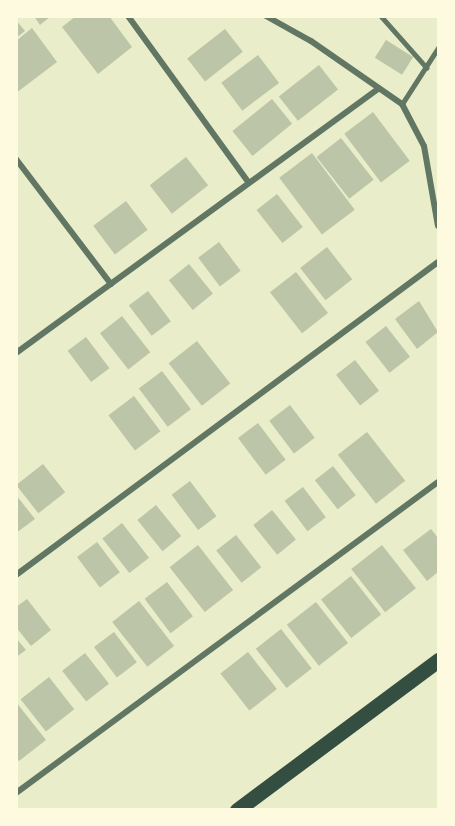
<!DOCTYPE html>
<style>
body{margin:0}
#map{position:relative;width:455px;height:826px;overflow:hidden;background:#e9edc9;font-family:"IBM Plex Sans",sans-serif}
div>[style]{position:absolute}
.building>*{inset:0;background:#bcc5a7;transform-origin:0 0}
.service>*{height:4.5px;margin:-2.25px;padding:0 2.25px;transform-origin:2.25px;border-radius:2.25px;background:#617663}
.minor>*{height:6px;margin:-3px;padding:0 3px;transform-origin:3px;border-radius:3px;background:#617663}
.primary>*{height:15px;margin:-7.5px;padding:0 7.5px;transform-origin:7.5px;border-radius:7.5px;background:#344e41}
span{translate:-50% -50%;white-space:nowrap;text-align:center;line-height:1.15;-webkit-text-stroke:6px #fefae0;paint-order:stroke}
.frame{position:absolute;inset:0;border:18px solid #fefae0;pointer-events:none}
</style>
<div id="map">
<div class="building">
<i style="clip-path:polygon(34px 16px,51px 16px,40px 25px)"></i>
<i style="clip-path:polygon(76px 16px,109px 16px,132px 47px,98px 74px,62px 27px)"></i>
<i style="clip-path:polygon(16px 20px,25px 31px,16px 38px)"></i>
<i style="clip-path:polygon(32px 28px,57px 62px,16px 93px,16px 41px)"></i>
<i style="left:225px;top:29px;width:29px;height:48px;rotate:52deg"></i>
<i style="left:386px;top:40px;width:32px;height:21px;rotate:32deg"></i>
<i style="left:258px;top:55px;width:35px;height:46px;rotate:53deg"></i>
<i style="left:319px;top:65px;width:31px;height:51px;rotate:52deg"></i>
<i style="left:272px;top:99px;width:32px;height:51px;rotate:51deg"></i>
<i style="left:373px;top:112px;width:61px;height:36px;rotate:53deg"></i>
<i style="left:341px;top:138px;width:53px;height:31px;rotate:52deg"></i>
<i style="left:312px;top:153px;width:71px;height:41px;rotate:53deg"></i>
<i style="left:186px;top:157px;width:36px;height:46px;rotate:52deg"></i>
<i style="left:277px;top:194px;width:42px;height:26px;rotate:52deg"></i>
<i style="left:126px;top:201px;width:36px;height:41px;rotate:53deg"></i>
<i style="left:219px;top:242px;width:36px;height:26px;rotate:53deg"></i>
<i style="left:327px;top:247px;width:41px;height:34px;rotate:52deg"></i>
<i style="left:189px;top:264px;width:38px;height:26px;rotate:51deg"></i>
<i style="left:296px;top:272px;width:52px;height:33px;rotate:52deg"></i>
<i style="left:148px;top:291px;width:38px;height:24px;rotate:53deg"></i>
<i style="clip-path:polygon(419px 301px,438px 332px,417px 349px,395px 319px)"></i>
<i style="left:122px;top:316px;width:46px;height:28px;rotate:52deg"></i>
<i style="left:386px;top:326px;width:39px;height:26px;rotate:52deg"></i>
<i style="left:86px;top:337px;width:39px;height:23px;rotate:53deg"></i>
<i style="left:197px;top:341px;width:54px;height:36px;rotate:52deg"></i>
<i style="left:355px;top:360px;width:39px;height:24px;rotate:52deg"></i>
<i style="left:162px;top:371px;width:48px;height:29px;rotate:53deg"></i>
<i style="left:134px;top:396px;width:44px;height:32px;rotate:53deg"></i>
<i style="left:290px;top:405px;width:41px;height:26px;rotate:53deg"></i>
<i style="left:258px;top:423px;width:46px;height:25px;rotate:53deg"></i>
<i style="left:367px;top:432px;width:62px;height:37px;rotate:52deg"></i>
<i style="left:43px;top:464px;width:36px;height:34px;rotate:52deg"></i>
<i style="left:333px;top:466px;width:37px;height:23px;rotate:52deg"></i>
<i style="left:190px;top:481px;width:44px;height:23px;rotate:53deg"></i>
<i style="left:303px;top:487px;width:38px;height:23px;rotate:53deg"></i>
<i style="clip-path:polygon(16px 495px,35px 519px,16px 533px)"></i>
<i style="left:156px;top:505px;width:40px;height:24px;rotate:51deg"></i>
<i style="left:272px;top:510px;width:38px;height:24px;rotate:51deg"></i>
<i style="left:122px;top:523px;width:44px;height:25px;rotate:52deg"></i>
<i style="clip-path:polygon(431px 529px,438px 538px,438px 572px,427px 581px,403px 550px)"></i>
<i style="left:236px;top:535px;width:41px;height:25px;rotate:52deg"></i>
<i style="left:97px;top:542px;width:38px;height:25px;rotate:53deg"></i>
<i style="left:198px;top:545px;width:57px;height:36px;rotate:52deg"></i>
<i style="left:382px;top:545px;width:55px;height:39px;rotate:52deg"></i>
<i style="left:351px;top:576px;width:49px;height:38px;rotate:52deg"></i>
<i style="left:167px;top:582px;width:43px;height:28px;rotate:53deg"></i>
<i style="clip-path:polygon(27px 599px,51px 630px,31px 646px,16px 627px,16px 607px)"></i>
<i style="left:139px;top:601px;width:57px;height:34px;rotate:52deg"></i>
<i style="left:316px;top:602px;width:52px;height:37px;rotate:52deg"></i>
<i style="left:281px;top:629px;width:50px;height:32px;rotate:52deg"></i>
<i style="left:114px;top:632px;width:38px;height:25px;rotate:53deg"></i>
<i style="clip-path:polygon(16px 638px,26px 650px,16px 657px)"></i>
<i style="left:248px;top:652px;width:47px;height:35px;rotate:52deg"></i>
<i style="left:85px;top:653px;width:39px;height:29px;rotate:52deg"></i>
<i style="left:49px;top:677px;width:41px;height:36px;rotate:52deg"></i>
<i style="clip-path:polygon(16px 702px,46px 740px,19px 761px,16px 758px)"></i>
</div>
<div class="service">
<i style="left:381px;top:16px;width:69px;rotate:48.5deg"></i>
<i style="left:402px;top:104px;width:67px;rotate:-57.3deg"></i>
</div>
<div class="minor">
<i style="left:128px;top:16px;width:205px;rotate:54.1deg"></i>
<i style="left:266px;top:16px;width:51px;rotate:29.1deg"></i>
<i style="left:311px;top:41px;width:111px;rotate:34.7deg"></i>
<i style="left:402px;top:104px;width:47px;rotate:62.4deg"></i>
<i style="left:424px;top:146px;width:81px;rotate:80.1deg"></i>
<i style="left:16px;top:159px;width:157px;rotate:52.8deg"></i>
<i style="left:16px;top:353px;width:449px;rotate:-36.1deg"></i>
<i style="left:16px;top:575px;width:525px;rotate:-36.56deg"></i>
<i style="left:16px;top:793px;width:524px;rotate:-36.39deg"></i>
</div>
<div class="primary">
<i style="left:237px;top:810px;width:251px;rotate:-36.7deg"></i>
</div>
<div class="frame"></div>
</div>
